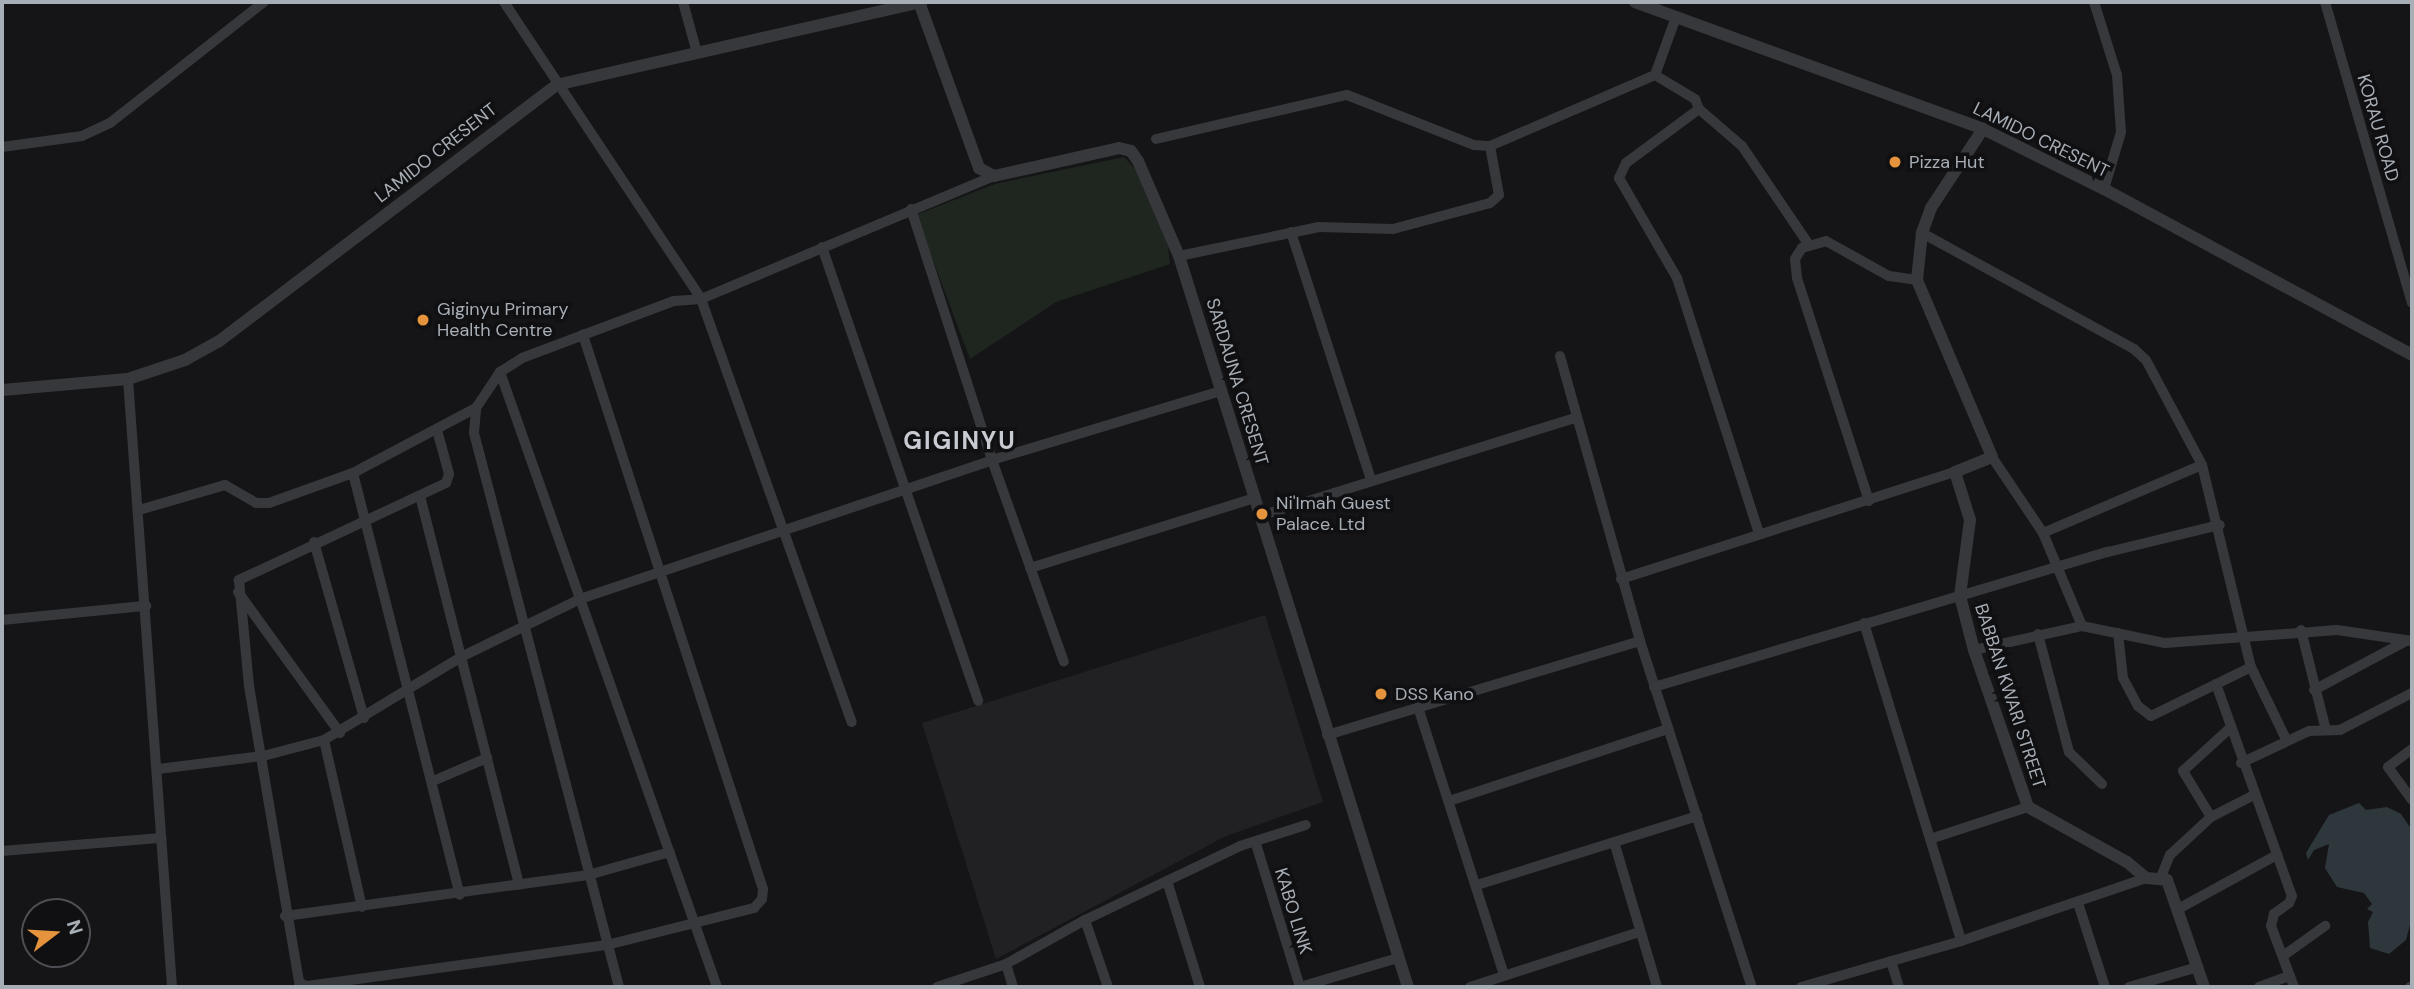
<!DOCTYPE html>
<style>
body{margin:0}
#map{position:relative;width:2414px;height:989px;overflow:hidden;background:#151517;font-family:"DM Sans",sans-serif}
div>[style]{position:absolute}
.built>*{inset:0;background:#212123}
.green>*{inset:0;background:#1f261f}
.water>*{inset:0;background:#2e383c}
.minor>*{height:10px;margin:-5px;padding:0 5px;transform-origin:5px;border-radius:5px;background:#36383b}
.tertiary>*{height:12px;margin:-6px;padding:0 6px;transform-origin:6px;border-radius:6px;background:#36383b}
.dots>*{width:19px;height:19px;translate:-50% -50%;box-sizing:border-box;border:4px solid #101012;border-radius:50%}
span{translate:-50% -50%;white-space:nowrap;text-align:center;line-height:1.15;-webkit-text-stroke:7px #101012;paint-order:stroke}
.street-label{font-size:18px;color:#a8aeb6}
.poi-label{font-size:18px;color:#a8aeb6}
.left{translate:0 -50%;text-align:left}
.district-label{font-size:24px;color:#c8ccd2;font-weight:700;letter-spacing:2px}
.frame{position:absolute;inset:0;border:4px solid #a8aeb6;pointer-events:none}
.north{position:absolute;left:21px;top:898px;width:70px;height:70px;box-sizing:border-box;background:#101012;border:2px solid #4d4f54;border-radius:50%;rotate:73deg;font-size:19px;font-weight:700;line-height:28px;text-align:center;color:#a8aeb6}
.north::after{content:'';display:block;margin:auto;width:24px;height:32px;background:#e6933d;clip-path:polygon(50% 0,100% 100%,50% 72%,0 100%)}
</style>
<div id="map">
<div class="built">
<i style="clip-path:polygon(1265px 615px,1323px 802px,1226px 836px,996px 959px,922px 723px)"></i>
</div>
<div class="green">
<i style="clip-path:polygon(1124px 157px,1135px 169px,1168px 246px,1170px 264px,1056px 302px,970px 359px,916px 215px,995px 184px)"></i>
</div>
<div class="water">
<i style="clip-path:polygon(2359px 803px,2366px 810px,2387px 807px,2401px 814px,2412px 830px,2412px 917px,2406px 940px,2389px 954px,2370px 948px,2368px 922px,2373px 912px,2367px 909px,2372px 904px,2364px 893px,2337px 887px,2325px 868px,2329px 844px,2314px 850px,2308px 860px,2306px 853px,2329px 815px)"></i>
</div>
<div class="minor">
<i style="left:504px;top:2px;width:356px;rotate:56.4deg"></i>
<i style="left:701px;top:299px;width:449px;rotate:70.4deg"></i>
<i style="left:683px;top:2px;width:53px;rotate:74.6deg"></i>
<i style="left:2094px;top:2px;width:77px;rotate:72.5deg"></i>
<i style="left:2117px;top:75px;width:57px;rotate:86deg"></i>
<i style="left:2121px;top:132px;width:59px;rotate:106.6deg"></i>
<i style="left:2325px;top:2px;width:313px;rotate:73.9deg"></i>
<i style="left:1655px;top:75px;width:47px;rotate:31deg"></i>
<i style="left:1695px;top:99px;width:11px;rotate:68deg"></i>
<i style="left:1699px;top:109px;width:57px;rotate:40.7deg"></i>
<i style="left:1742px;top:146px;width:120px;rotate:55.9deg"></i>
<i style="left:1699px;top:109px;width:91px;rotate:143.5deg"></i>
<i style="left:1626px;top:163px;width:17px;rotate:115deg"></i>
<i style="left:1619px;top:178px;width:116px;rotate:59.9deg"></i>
<i style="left:1677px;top:278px;width:269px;rotate:72.2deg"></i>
<i style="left:1156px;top:139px;width:196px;rotate:-13deg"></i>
<i style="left:1347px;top:95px;width:136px;rotate:21.5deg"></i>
<i style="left:1474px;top:145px;width:16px;rotate:4deg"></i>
<i style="left:1490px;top:146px;width:180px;rotate:-23.3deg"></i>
<i style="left:1655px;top:75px;width:62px;rotate:-70.1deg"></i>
<i style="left:2px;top:147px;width:81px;rotate:-7.8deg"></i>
<i style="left:82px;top:136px;width:31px;rotate:-25deg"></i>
<i style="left:110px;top:123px;width:196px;rotate:-38.2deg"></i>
<i style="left:911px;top:209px;width:264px;rotate:72.1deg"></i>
<i style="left:992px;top:460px;width:214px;rotate:70.4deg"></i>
<i style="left:1291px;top:232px;width:261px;rotate:72.1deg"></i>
<i style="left:1922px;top:233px;width:242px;rotate:28.7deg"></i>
<i style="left:2134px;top:349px;width:16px;rotate:43deg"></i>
<i style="left:2146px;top:360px;width:119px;rotate:61.9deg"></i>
<i style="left:2202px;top:465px;width:208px;rotate:76.4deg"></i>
<i style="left:2251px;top:667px;width:82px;rotate:64.1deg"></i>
<i style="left:822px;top:247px;width:480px;rotate:71deg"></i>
<i style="left:1179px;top:256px;width:143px;rotate:-11.7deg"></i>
<i style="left:1319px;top:227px;width:74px;rotate:1.5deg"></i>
<i style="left:1393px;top:229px;width:100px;rotate:-15deg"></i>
<i style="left:1490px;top:203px;width:12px;rotate:-42deg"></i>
<i style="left:1499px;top:195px;width:50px;rotate:-100.4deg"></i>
<i style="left:1560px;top:356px;width:296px;rotate:74.3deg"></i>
<i style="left:1640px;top:641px;width:364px;rotate:72.1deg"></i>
<i style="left:500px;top:372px;width:652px;rotate:70.56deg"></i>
<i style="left:128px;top:379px;width:610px;rotate:85.86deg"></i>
<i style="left:437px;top:430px;width:46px;rotate:74.7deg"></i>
<i style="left:449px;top:474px;width:9px;rotate:108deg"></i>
<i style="left:446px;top:483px;width:229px;rotate:154.9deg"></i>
<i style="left:239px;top:580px;width:106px;rotate:84.6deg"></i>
<i style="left:249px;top:686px;width:301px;rotate:80.4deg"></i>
<i style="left:299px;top:983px;width:9px;rotate:21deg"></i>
<i style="left:307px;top:986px;width:303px;rotate:-7.8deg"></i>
<i style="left:607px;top:945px;width:152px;rotate:-14.1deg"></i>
<i style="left:754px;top:908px;width:12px;rotate:-48deg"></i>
<i style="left:762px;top:899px;width:10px;rotate:-84deg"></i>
<i style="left:763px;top:889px;width:583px;rotate:-108deg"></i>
<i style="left:1992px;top:457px;width:92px;rotate:56.1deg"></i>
<i style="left:2043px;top:533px;width:101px;rotate:67.2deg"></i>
<i style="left:353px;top:473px;width:435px;rotate:75.8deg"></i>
<i style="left:420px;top:496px;width:401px;rotate:75.7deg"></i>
<i style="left:1869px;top:501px;width:234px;rotate:-107.9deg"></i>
<i style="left:1797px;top:278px;width:19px;rotate:-96deg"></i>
<i style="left:1795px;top:259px;width:13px;rotate:-58deg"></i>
<i style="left:1802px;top:248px;width:25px;rotate:-16deg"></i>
<i style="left:1826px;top:241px;width:72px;rotate:29.1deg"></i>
<i style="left:1889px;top:276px;width:28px;rotate:8deg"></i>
<i style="left:139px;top:510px;width:90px;rotate:-16.2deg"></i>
<i style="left:225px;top:485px;width:36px;rotate:30deg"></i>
<i style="left:256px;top:503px;width:13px"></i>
<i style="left:269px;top:503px;width:89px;rotate:-19.7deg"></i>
<i style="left:353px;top:473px;width:139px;rotate:-27.9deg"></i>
<i style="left:1260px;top:516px;width:329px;rotate:-17.3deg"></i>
<i style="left:2043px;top:533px;width:173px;rotate:-23.2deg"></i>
<i style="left:314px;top:542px;width:183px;rotate:74.1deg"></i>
<i style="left:1030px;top:568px;width:236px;rotate:-17.3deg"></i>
<i style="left:1621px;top:579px;width:351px;rotate:-17.8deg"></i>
<i style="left:238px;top:592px;width:174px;rotate:54.1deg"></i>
<i style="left:2px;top:620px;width:145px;rotate:-5.6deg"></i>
<i style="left:1864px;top:623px;width:332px;rotate:73deg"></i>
<i style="left:2301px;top:630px;width:103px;rotate:76deg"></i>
<i style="left:2118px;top:633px;width:45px;rotate:83.7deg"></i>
<i style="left:2123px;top:678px;width:32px;rotate:62deg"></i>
<i style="left:2138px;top:706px;width:16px;rotate:38deg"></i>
<i style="left:2151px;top:716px;width:111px;rotate:-26.1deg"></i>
<i style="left:2038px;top:634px;width:122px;rotate:75.3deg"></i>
<i style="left:2069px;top:752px;width:46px;rotate:44.1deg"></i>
<i style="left:1974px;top:650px;width:111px;rotate:-12.5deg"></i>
<i style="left:2082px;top:626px;width:85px;rotate:11.6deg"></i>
<i style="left:2165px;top:643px;width:172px;rotate:-4.3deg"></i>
<i style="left:2337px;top:630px;width:76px;rotate:8.3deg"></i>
<i style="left:2216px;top:684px;width:225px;rotate:70.3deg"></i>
<i style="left:2292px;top:896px;width:8px;rotate:113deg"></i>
<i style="left:2289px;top:903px;width:19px;rotate:144deg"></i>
<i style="left:2274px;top:914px;width:12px;rotate:104deg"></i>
<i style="left:2271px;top:926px;width:65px;rotate:69.3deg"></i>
<i style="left:1654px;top:687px;width:474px;rotate:-16.6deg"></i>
<i style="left:2108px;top:552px;width:115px;rotate:-13.6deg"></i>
<i style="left:2314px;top:690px;width:104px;rotate:-28deg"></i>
<i style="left:1418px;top:707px;width:281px;rotate:72.2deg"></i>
<i style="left:1327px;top:735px;width:327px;rotate:-16.7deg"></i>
<i style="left:324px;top:740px;width:171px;rotate:77.2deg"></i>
<i style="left:2412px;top:749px;width:30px;rotate:143deg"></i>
<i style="left:2388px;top:767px;width:41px;rotate:54deg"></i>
<i style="left:2241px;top:763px;width:75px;rotate:-25.2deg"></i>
<i style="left:2309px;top:731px;width:31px;rotate:-2deg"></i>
<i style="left:2340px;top:730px;width:81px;rotate:-27.2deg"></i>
<i style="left:158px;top:769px;width:106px;rotate:-7.1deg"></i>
<i style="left:263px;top:756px;width:63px;rotate:-14.7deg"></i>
<i style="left:324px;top:740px;width:160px;rotate:-31.2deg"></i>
<i style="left:461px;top:657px;width:132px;rotate:-26deg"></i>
<i style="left:580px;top:599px;width:435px;rotate:-18.6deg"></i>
<i style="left:992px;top:460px;width:239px;rotate:-16.8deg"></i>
<i style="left:433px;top:781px;width:59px;rotate:-23.1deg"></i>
<i style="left:1449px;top:801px;width:231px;rotate:-18.2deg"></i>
<i style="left:2211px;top:817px;width:54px;rotate:-121.3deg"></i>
<i style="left:2183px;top:771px;width:62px;rotate:-42.4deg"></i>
<i style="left:1930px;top:839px;width:103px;rotate:-18.1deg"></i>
<i style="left:1256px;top:844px;width:150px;rotate:72.9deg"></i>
<i style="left:1300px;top:987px;width:102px;rotate:-16.5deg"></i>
<i style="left:1615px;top:845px;width:148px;rotate:73.5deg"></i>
<i style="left:2px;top:851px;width:160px;rotate:-4.7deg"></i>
<i style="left:2161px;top:877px;width:24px;rotate:-68deg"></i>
<i style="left:2170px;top:855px;width:56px;rotate:-42.8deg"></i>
<i style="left:2211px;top:817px;width:48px;rotate:-27.1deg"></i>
<i style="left:1167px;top:881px;width:111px;rotate:72.7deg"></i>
<i style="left:1477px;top:885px;width:231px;rotate:-17.4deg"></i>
<i style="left:2078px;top:903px;width:88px;rotate:72.2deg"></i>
<i style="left:2180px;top:908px;width:111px;rotate:-28.7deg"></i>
<i style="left:285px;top:916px;width:306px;rotate:-7.7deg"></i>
<i style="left:588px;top:875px;width:85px;rotate:-15.7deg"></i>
<i style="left:1085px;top:920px;width:172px;rotate:-25.5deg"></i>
<i style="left:1240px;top:846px;width:69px;rotate:-17.7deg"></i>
<i style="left:2283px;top:956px;width:52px;rotate:-35.5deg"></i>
<i style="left:1891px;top:961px;width:27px;rotate:73deg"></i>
<i style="left:1006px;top:964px;width:24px;rotate:73deg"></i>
<i style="left:619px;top:987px;width:573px;rotate:-104.67deg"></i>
<i style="left:474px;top:433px;width:25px;rotate:-85deg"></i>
<i style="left:476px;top:408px;width:43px;rotate:-56.3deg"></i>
<i style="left:500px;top:372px;width:26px;rotate:-32deg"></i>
<i style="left:522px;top:358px;width:162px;rotate:-20.6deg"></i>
<i style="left:674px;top:301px;width:27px;rotate:-4deg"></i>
<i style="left:701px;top:299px;width:318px;rotate:-22.8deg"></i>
<i style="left:937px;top:987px;width:73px;rotate:-18.4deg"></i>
<i style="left:1006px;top:964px;width:90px;rotate:-29.1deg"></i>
<i style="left:1085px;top:920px;width:71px;rotate:71.1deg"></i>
<i style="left:1470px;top:987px;width:178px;rotate:-18deg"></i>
<i style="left:1801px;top:987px;width:166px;rotate:-16deg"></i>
<i style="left:1961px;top:941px;width:195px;rotate:-18.8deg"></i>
<i style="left:2129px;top:987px;width:72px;rotate:-16.2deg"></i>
<i style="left:2259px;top:987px;width:33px;rotate:-20deg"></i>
<i style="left:2410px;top:987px;width:2px;rotate:-27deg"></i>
</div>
<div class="tertiary">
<i style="left:919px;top:2px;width:177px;rotate:70.1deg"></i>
<i style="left:979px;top:168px;width:17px;rotate:28deg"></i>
<i style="left:994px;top:176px;width:128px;rotate:-12.6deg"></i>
<i style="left:1119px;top:148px;width:12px;rotate:14deg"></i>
<i style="left:1131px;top:151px;width:12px;rotate:55deg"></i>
<i style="left:1138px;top:161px;width:103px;rotate:66.7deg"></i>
<i style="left:1179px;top:256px;width:766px;rotate:72.61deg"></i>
<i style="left:1635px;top:2px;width:370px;rotate:20deg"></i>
<i style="left:1983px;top:129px;width:135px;rotate:26.4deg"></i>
<i style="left:2104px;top:189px;width:350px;rotate:28.3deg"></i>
<i style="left:1983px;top:129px;width:95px;rotate:123.4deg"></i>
<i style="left:1931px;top:208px;width:27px;rotate:110deg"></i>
<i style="left:1922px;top:233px;width:47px;rotate:96.1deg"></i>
<i style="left:1917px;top:280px;width:192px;rotate:67deg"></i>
<i style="left:1992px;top:457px;width:40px;rotate:158deg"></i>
<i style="left:1955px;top:472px;width:50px;rotate:72.6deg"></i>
<i style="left:1970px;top:520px;width:77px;rotate:97.5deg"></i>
<i style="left:1960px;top:596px;width:56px;rotate:75.5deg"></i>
<i style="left:1974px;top:650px;width:166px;rotate:71deg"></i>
<i style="left:2028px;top:807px;width:113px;rotate:29.1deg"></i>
<i style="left:2127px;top:862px;width:25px;rotate:40deg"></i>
<i style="left:2146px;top:878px;width:21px;rotate:5deg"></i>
<i style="left:2167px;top:880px;width:113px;rotate:70.9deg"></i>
<i style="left:2px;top:390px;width:126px;rotate:-5deg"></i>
<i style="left:128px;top:379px;width:60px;rotate:-18.4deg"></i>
<i style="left:185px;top:360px;width:38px;rotate:-29deg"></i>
<i style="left:218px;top:342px;width:425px;rotate:-37.2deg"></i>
<i style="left:556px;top:85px;width:375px;rotate:-12.8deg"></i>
</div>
<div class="dots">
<i style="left:1895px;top:162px;background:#e6933d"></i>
<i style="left:423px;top:320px;background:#e6933d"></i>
<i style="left:1262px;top:514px;background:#e6933d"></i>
<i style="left:1381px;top:694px;background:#e6933d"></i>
</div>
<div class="street-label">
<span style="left:2378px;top:128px;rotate:74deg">KORAU ROAD</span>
<span style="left:2041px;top:140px;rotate:26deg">LAMIDO CRESENT</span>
<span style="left:436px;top:153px;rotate:-38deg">LAMIDO CRESENT</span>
<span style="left:1237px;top:382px;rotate:73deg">SARDAUNA CRESENT</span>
<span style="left:2010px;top:696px;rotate:72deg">BABBAN KWARI STREET</span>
<span style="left:1293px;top:911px;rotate:73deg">KABO LINK</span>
</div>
<div class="poi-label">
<span class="left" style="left:1909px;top:162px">Pizza Hut</span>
<span class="left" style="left:437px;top:320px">Giginyu Primary<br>Health Centre</span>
<span class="left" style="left:1276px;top:514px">Ni'Imah Guest<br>Palace. Ltd</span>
<span class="left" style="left:1395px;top:694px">DSS Kano</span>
</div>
<div class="district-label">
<span style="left:960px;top:441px">GIGINYU</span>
</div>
<div class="frame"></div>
<div class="north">N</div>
</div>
